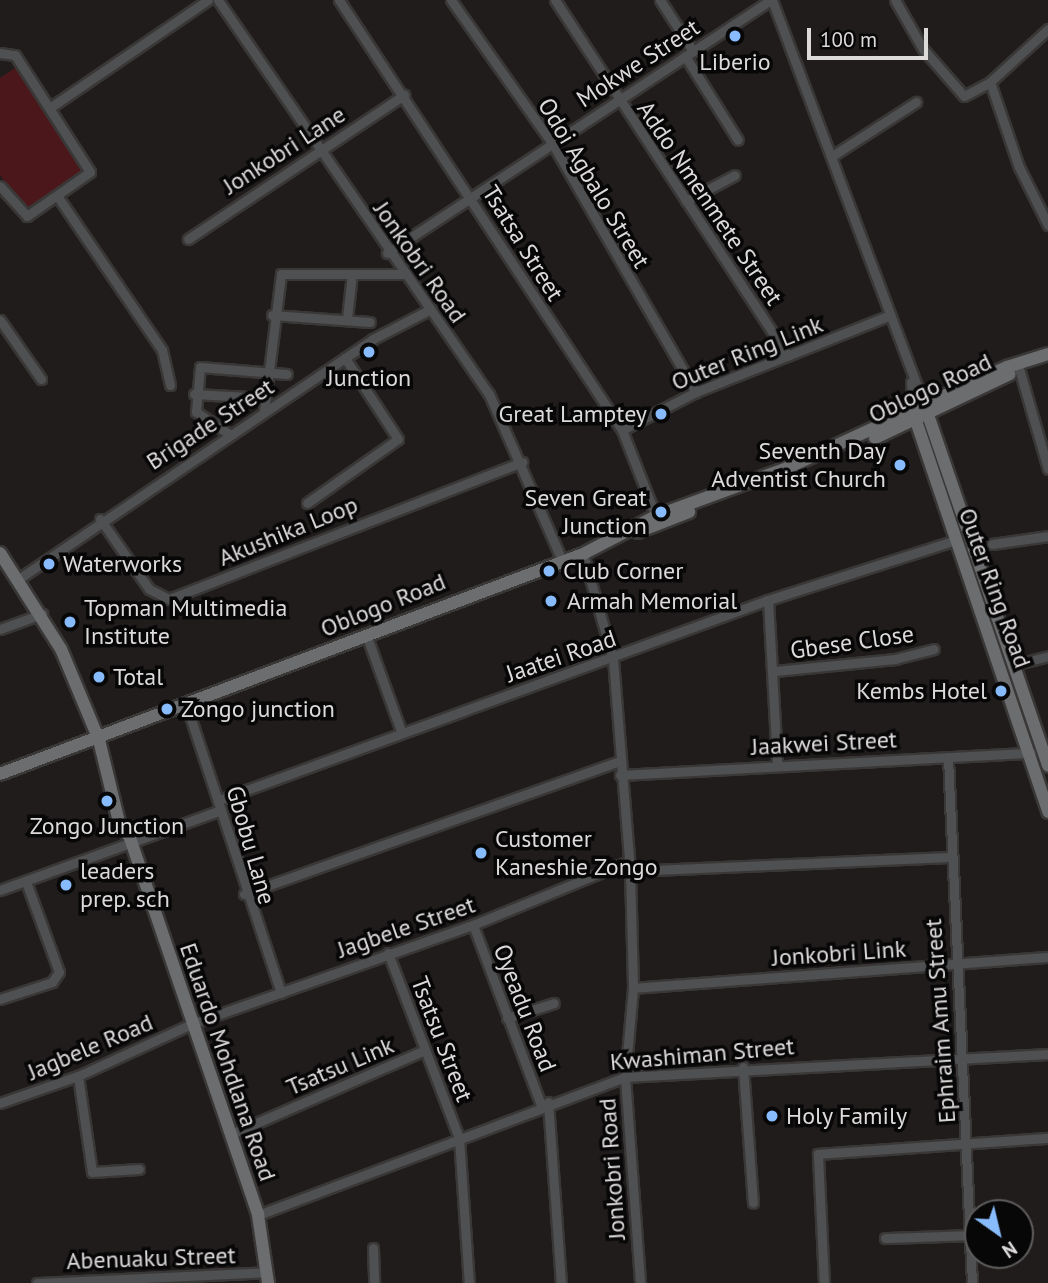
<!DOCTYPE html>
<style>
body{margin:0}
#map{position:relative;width:1048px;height:1283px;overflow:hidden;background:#201c1c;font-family:"PT Sans",sans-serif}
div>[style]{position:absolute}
.green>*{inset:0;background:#4c171a}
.roads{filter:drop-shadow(2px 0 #3a3737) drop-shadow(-2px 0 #3a3737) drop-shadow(0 2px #3a3737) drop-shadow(0 -2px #3a3737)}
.street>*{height:9px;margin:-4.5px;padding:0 4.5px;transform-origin:4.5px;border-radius:4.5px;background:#4f5051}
.secondary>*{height:12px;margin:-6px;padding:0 6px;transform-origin:6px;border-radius:6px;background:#6b6d6f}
.dots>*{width:19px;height:19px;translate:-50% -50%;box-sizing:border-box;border:4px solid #080707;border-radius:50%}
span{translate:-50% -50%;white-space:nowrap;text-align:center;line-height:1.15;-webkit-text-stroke:7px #080707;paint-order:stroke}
.poi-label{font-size:24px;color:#dddada}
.right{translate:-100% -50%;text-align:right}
.left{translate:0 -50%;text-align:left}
.street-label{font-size:24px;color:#dddada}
.north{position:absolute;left:964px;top:1199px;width:70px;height:70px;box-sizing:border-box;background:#080707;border:2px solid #5d5b5b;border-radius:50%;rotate:146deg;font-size:19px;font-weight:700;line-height:28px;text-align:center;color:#dddada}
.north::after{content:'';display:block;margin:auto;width:24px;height:32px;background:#87bbfb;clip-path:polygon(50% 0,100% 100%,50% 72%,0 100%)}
.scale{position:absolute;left:807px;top:28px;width:121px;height:32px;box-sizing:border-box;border:4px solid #dddada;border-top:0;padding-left:9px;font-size:21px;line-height:24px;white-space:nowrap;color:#dddada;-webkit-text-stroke:5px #080707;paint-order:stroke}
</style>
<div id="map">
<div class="green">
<i style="clip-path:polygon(18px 66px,89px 170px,26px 213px,0 175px,0 78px)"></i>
</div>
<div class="roads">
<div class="street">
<i style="left:218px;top:0;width:478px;rotate:55.5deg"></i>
<i style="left:489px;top:394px;width:181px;rotate:66.3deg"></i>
<i style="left:339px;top:0;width:515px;rotate:56.65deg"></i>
<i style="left:622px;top:430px;width:96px;rotate:68.5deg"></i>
<i style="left:451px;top:0;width:175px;rotate:54.8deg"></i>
<i style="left:552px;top:143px;width:288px;rotate:60deg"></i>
<i style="left:555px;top:0;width:425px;rotate:56.8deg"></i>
<i style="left:660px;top:0;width:61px;rotate:57.1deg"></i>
<i style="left:772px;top:0;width:434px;rotate:69.4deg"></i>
<i style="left:895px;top:0;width:56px;rotate:60.3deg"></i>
<i style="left:923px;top:49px;width:62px;rotate:48.9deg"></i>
<i style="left:964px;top:96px;width:30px;rotate:-28deg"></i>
<i style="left:990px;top:82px;width:79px;rotate:-42.4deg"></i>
<i style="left:0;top:53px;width:15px;rotate:8deg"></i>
<i style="left:15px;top:55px;width:139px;rotate:57.3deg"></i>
<i style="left:90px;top:172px;width:77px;rotate:145.1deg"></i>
<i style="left:27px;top:216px;width:40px;rotate:-132deg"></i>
<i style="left:685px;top:56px;width:99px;rotate:57.8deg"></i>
<i style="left:990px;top:82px;width:90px;rotate:71.2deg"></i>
<i style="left:1019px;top:167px;width:65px;rotate:63.4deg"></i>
<i style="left:51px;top:107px;width:190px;rotate:-34.3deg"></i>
<i style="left:832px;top:156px;width:100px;rotate:-32.7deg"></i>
<i style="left:58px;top:197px;width:185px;rotate:55.8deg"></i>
<i style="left:162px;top:350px;width:36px;rotate:77deg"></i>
<i style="left:686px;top:201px;width:55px;rotate:-28deg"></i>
<i style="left:188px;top:239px;width:260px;rotate:-33.7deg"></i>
<i style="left:387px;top:253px;width:460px;rotate:-33.4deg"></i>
<i style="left:272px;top:315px;width:98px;rotate:4.1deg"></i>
<i style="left:347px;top:318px;width:44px;rotate:-83.5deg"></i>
<i style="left:0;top:320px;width:72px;rotate:55.2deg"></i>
<i style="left:1018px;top:365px;width:108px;rotate:73.9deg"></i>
<i style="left:911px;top:382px;width:30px;rotate:86deg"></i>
<i style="left:194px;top:394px;width:72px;rotate:3.2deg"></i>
<i style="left:264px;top:411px;width:138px;rotate:-82.9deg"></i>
<i style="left:281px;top:274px;width:121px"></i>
<i style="left:622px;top:430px;width:83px;rotate:-27.2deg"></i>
<i style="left:696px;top:392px;width:206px;rotate:-21.6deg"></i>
<i style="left:229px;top:434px;width:40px;rotate:-146deg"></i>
<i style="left:196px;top:412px;width:45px;rotate:-84.9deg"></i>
<i style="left:200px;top:367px;width:87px;rotate:4.6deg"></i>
<i style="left:307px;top:503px;width:111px;rotate:-35.1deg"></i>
<i style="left:398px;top:439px;width:97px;rotate:-123.2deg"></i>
<i style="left:100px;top:519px;width:85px;rotate:55deg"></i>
<i style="left:149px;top:589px;width:22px;rotate:27deg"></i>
<i style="left:169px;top:599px;width:379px;rotate:-21.2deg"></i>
<i style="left:992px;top:544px;width:57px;rotate:-8.1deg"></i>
<i style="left:583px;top:554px;width:109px;rotate:74.1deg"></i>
<i style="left:613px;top:659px;width:213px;rotate:85.4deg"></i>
<i style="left:630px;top:871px;width:117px;rotate:88.5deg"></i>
<i style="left:633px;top:988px;width:89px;rotate:95.1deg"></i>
<i style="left:625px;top:1077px;width:207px;rotate:85.8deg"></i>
<i style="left:17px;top:580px;width:430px;rotate:-34.1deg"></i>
<i style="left:373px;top:339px;width:63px;rotate:-27.4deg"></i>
<i style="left:768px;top:600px;width:163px;rotate:86.8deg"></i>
<i style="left:0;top:629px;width:45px;rotate:-19.7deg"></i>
<i style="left:367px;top:637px;width:100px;rotate:70.1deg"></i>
<i style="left:1017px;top:664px;width:32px;rotate:-14deg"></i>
<i style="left:775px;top:671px;width:121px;rotate:-5.7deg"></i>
<i style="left:895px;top:659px;width:40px;rotate:-14.4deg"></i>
<i style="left:187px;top:707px;width:301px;rotate:71.8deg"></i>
<i style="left:948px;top:757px;width:527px;rotate:87.39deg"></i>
<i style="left:620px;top:775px;width:411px;rotate:-3.1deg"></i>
<i style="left:219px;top:800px;width:584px;rotate:-20.02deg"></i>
<i style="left:768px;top:600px;width:197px;rotate:-17.7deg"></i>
<i style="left:630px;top:871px;width:321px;rotate:-2.5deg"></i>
<i style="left:0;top:890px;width:235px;rotate:-19.9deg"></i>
<i style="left:244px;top:894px;width:398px;rotate:-19.5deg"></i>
<i style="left:473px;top:925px;width:192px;rotate:69.3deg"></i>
<i style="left:388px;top:953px;width:198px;rotate:69deg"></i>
<i style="left:459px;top:1138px;width:145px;rotate:86.1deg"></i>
<i style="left:633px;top:988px;width:416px;rotate:-4.3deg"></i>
<i style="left:0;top:999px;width:55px;rotate:-18.1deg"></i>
<i style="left:52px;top:982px;width:12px;rotate:-55deg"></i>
<i style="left:59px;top:972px;width:96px;rotate:-110.1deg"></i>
<i style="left:507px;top:1018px;width:49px;rotate:-17.7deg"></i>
<i style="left:743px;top:1067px;width:136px;rotate:85.8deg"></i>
<i style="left:78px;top:1076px;width:97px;rotate:81.7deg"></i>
<i style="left:92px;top:1172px;width:47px;rotate:-3.7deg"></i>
<i style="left:548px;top:1102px;width:181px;rotate:85.9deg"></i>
<i style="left:0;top:1103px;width:83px;rotate:-19.1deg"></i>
<i style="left:78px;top:1076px;width:128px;rotate:-24.6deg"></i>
<i style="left:194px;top:1023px;width:296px;rotate:-19.4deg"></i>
<i style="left:473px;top:925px;width:169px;rotate:-22.3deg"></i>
<i style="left:231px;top:1134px;width:211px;rotate:-23.4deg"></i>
<i style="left:258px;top:1215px;width:392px;rotate:-20.6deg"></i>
<i style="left:625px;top:1077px;width:424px;rotate:-3.1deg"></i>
<i style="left:885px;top:1238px;width:84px;rotate:-2deg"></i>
<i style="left:373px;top:1248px;width:35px;rotate:88deg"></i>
<i style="left:37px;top:1283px;width:230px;rotate:-2.7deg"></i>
<i style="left:824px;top:1283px;width:129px;rotate:-92.7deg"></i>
<i style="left:818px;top:1154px;width:231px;rotate:-4deg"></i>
</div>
<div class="secondary">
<i style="left:926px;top:409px;width:377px;rotate:71.1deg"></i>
<i style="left:914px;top:415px;width:419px;rotate:71.3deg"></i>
<i style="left:875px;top:438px;width:149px;rotate:-25.4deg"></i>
<i style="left:638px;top:532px;width:55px;rotate:-21.4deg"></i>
<i style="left:0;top:553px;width:114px;rotate:57.6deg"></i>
<i style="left:61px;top:649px;width:99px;rotate:67.3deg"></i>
<i style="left:99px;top:740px;width:84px;rotate:76.3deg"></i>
<i style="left:119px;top:822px;width:19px;rotate:55deg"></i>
<i style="left:130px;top:838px;width:398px;rotate:71.2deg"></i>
<i style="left:258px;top:1215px;width:69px;rotate:81.6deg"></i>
<i style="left:0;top:774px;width:623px;rotate:-20.67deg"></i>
<i style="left:583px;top:554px;width:82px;rotate:-27.5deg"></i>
<i style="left:656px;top:516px;width:140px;rotate:-20.1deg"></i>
<i style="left:787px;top:468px;width:242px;rotate:-24.7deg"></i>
<i style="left:1007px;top:367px;width:43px;rotate:-17.6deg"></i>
</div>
</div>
<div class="dots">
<i style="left:735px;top:36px;background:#87bbfb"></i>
<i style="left:369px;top:352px;background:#87bbfb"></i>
<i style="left:661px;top:414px;background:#87bbfb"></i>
<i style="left:900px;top:465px;background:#87bbfb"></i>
<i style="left:661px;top:512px;background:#87bbfb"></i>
<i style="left:49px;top:564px;background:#87bbfb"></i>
<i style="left:549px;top:571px;background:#87bbfb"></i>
<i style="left:551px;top:601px;background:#87bbfb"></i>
<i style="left:70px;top:622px;background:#87bbfb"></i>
<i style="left:99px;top:677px;background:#87bbfb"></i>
<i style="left:1001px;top:691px;background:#87bbfb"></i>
<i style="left:167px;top:709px;background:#87bbfb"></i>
<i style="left:107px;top:801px;background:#87bbfb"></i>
<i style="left:481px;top:853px;background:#87bbfb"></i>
<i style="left:66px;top:885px;background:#87bbfb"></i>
<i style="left:772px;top:1116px;background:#87bbfb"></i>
</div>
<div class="poi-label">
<span style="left:735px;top:62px">Liberio</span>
<span style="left:369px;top:378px">Junction</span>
<span class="right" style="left:647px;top:414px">Great Lamptey</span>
<span class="right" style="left:886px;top:465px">Seventh Day<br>Adventist Church</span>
<span class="right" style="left:647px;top:512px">Seven Great<br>Junction</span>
<span class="left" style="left:63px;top:564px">Waterworks</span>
<span class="left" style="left:563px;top:571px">Club Corner</span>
<span class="left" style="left:567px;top:601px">Armah Memorial</span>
<span class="left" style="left:84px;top:622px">Topman Multimedia<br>Institute</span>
<span class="left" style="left:113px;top:677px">Total</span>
<span class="right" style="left:987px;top:691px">Kembs Hotel</span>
<span class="left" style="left:181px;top:709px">Zongo junction</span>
<span style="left:107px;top:826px">Zongo Junction</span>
<span class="left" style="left:495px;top:853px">Customer<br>Kaneshie Zongo</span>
<span class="left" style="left:80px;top:885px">leaders<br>prep. sch</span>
<span class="left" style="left:786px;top:1116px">Holy Family</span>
</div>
<div class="street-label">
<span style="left:638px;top:63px;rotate:-33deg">Mokwe Street</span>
<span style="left:284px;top:150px;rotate:-33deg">Jonkobri Lane</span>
<span style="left:594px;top:183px;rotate:59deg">Odoi Agbalo Street</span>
<span style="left:710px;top:203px;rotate:56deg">Addo Nmenmete Street</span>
<span style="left:523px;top:243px;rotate:58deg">Tsatsa Street</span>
<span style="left:420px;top:262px;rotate:55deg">Jonkobri Road</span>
<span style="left:747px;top:353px;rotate:-22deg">Outer Ring Link</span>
<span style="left:930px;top:388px;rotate:-25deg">Oblogo Road</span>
<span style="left:210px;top:424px;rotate:-33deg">Brigade Street</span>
<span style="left:288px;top:531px;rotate:-22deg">Akushika Loop</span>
<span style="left:995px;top:588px;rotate:70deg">Outer Ring Road</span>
<span style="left:383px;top:605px;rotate:-22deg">Oblogo Road</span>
<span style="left:852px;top:642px;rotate:-8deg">Gbese Close</span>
<span style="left:561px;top:656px;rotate:-19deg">Jaatei Road</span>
<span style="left:824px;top:743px;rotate:-3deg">Jaakwei Street</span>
<span style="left:251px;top:845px;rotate:74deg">Gbobu Lane</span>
<span style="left:406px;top:927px;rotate:-19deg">Jagbele Street</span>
<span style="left:839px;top:953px;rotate:-4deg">Jonkobri Link</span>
<span style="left:525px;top:1008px;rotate:69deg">Oyeadu Road</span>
<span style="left:940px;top:1021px;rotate:-94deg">Ephraim Amu Street</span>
<span style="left:442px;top:1039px;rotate:69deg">Tsatsu Street</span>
<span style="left:90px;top:1047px;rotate:-23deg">Jagbele Road</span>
<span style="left:702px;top:1054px;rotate:-5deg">Kwashiman Street</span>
<span style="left:228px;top:1062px;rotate:71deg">Eduardo Mohdlana Road</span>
<span style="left:340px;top:1066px;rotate:-23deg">Tsatsu Link</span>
<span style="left:612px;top:1169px;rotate:-94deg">Jonkobri Road</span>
<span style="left:151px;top:1258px;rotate:-2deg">Abenuaku Street</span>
</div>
<div class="north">N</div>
<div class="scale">100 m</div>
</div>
